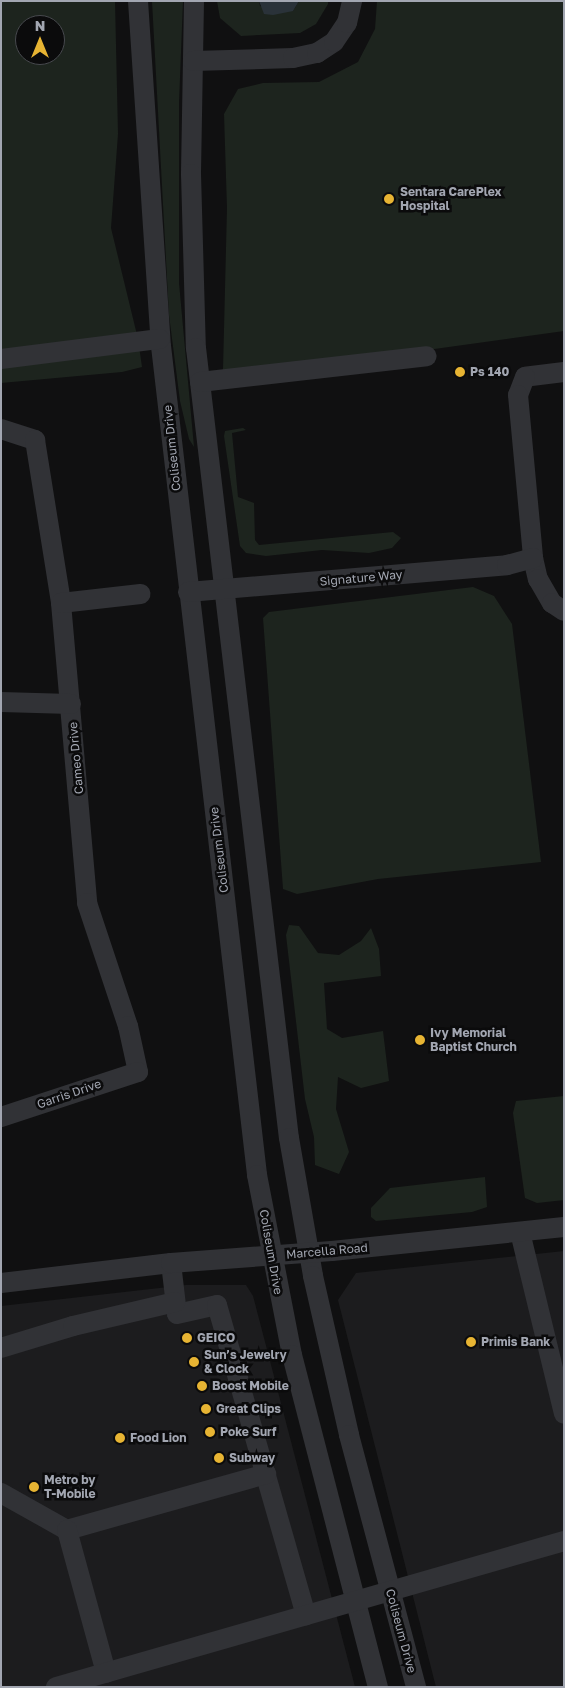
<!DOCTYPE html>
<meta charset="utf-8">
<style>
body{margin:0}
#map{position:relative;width:565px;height:1688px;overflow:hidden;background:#101011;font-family:"Golos Text",sans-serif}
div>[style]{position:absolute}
.built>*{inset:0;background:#1c1c1e}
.green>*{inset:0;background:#1d241e}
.water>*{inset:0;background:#2a3239}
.minor>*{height:20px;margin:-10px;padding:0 10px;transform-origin:10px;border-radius:10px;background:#313236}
.dots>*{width:14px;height:14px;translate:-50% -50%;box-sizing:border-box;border:2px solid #0b0b0c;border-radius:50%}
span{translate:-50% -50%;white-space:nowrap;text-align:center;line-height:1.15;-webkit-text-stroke:5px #0b0b0c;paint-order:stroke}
.poi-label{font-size:12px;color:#a2a6b1;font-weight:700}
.left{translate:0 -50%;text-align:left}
.street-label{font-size:12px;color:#a2a6b1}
.frame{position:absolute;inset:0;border:2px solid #a2a6b1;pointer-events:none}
.north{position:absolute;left:15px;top:15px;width:50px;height:50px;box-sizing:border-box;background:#0b0b0c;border:1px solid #47494e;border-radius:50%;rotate:0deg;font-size:14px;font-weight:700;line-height:20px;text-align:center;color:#a2a6b1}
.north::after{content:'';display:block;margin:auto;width:18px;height:22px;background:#e7b433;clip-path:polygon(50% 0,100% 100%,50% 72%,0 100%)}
</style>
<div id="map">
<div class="built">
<i style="clip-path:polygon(564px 1251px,564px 1687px,436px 1687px,338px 1300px,356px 1273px)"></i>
<i style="clip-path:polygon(186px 1285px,246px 1285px,253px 1296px,355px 1687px,1px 1687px,1px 1306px)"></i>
</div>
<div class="green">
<i style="clip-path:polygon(evenodd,1px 1px,115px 1px,118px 134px,111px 228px,138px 339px,142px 367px,122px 372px,1px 383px,1px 1px,25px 25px,55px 25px,55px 55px,25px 55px,25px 25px)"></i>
<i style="clip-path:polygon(152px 1px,183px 1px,179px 103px,179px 283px,194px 447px,189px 439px,180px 401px,169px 315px)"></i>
<i style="clip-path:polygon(217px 1px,259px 1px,260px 6px,293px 11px,299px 1px,328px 1px,328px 4px,316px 24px,300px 33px,241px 36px,220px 18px)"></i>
<i style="clip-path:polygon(377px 1px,564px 1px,564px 331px,355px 360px,223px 370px,227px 208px,224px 114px,238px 89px,263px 83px,319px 82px,358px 62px,375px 29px)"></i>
<i style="clip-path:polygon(243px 428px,246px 430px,232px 433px,238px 497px,254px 503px,255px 540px,259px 545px,393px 532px,401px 538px,392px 548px,369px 553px,322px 550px,266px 556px,246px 553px,240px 546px,224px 436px,225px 431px)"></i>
<i style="clip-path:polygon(473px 587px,494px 596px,512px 624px,541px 862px,378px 879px,297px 894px,283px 889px,263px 618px,269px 612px)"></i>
<i style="clip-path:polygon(289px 925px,299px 926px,318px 953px,339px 955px,361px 941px,371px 928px,379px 949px,381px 976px,324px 983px,327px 1029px,342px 1038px,383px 1031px,389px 1081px,361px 1088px,338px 1077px,336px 1109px,349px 1152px,339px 1174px,315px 1165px,314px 1137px,305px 1099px,286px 935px)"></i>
<i style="clip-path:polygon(564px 1096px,564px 1200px,537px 1203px,525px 1198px,513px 1113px,516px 1101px)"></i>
<i style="clip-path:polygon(485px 1177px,487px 1207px,472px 1212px,376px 1221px,371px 1217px,371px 1208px,390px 1188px)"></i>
</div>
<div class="water">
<i style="clip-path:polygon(259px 1px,299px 1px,293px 11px,273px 15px,264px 14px)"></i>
</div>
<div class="minor">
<i style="left:138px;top:1px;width:346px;rotate:86.2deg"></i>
<i style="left:161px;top:346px;width:835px;rotate:83.39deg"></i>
<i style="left:257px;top:1175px;width:183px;rotate:79deg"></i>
<i style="left:292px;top:1355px;width:343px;rotate:75.5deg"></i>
<i style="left:194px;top:1px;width:173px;rotate:91deg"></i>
<i style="left:191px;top:174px;width:174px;rotate:88.4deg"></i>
<i style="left:196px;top:348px;width:795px;rotate:83.29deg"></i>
<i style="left:289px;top:1138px;width:140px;rotate:80.1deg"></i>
<i style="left:313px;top:1276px;width:163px;rotate:77.2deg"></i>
<i style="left:349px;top:1435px;width:261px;rotate:75.1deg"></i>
<i style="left:193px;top:61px;width:100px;rotate:-1.7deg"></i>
<i style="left:293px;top:58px;width:25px;rotate:-12deg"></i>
<i style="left:317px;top:53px;width:20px;rotate:-33deg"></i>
<i style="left:334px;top:42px;width:23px;rotate:-56deg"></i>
<i style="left:347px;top:23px;width:23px;rotate:-77deg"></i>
<i style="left:1px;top:359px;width:160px;rotate:-7.2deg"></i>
<i style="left:564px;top:372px;width:39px;rotate:173deg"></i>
<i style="left:525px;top:377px;width:19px;rotate:111deg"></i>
<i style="left:518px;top:395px;width:164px;rotate:84.7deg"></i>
<i style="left:533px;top:558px;width:22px;rotate:77deg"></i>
<i style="left:538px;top:579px;width:28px;rotate:60deg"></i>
<i style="left:552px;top:603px;width:14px;rotate:34deg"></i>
<i style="left:200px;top:382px;width:228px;rotate:-6.5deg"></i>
<i style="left:1px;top:429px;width:36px;rotate:18deg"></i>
<i style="left:35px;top:440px;width:165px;rotate:80.9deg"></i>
<i style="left:61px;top:603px;width:301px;rotate:85deg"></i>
<i style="left:87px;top:903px;width:130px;rotate:71.6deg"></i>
<i style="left:128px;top:1026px;width:47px;rotate:77.7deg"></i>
<i style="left:138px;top:1072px;width:144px;rotate:161.8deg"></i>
<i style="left:188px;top:592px;width:320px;rotate:-4.8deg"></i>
<i style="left:507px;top:565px;width:27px;rotate:-15deg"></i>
<i style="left:61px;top:603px;width:80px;rotate:-6.5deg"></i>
<i style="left:1px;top:702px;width:70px;rotate:1.6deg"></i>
<i style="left:520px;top:1232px;width:187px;rotate:76.4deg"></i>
<i style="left:171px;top:1263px;width:51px;rotate:83.3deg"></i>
<i style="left:177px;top:1314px;width:41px;rotate:-12.7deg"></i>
<i style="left:217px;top:1305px;width:323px;rotate:74deg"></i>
<i style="left:1px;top:1283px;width:171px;rotate:-6.7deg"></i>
<i style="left:171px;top:1263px;width:161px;rotate:-4.3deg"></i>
<i style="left:332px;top:1251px;width:233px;rotate:-5.9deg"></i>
<i style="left:1px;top:1348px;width:75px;rotate:-17deg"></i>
<i style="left:73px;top:1326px;width:105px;rotate:-13.2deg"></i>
<i style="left:1px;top:1493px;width:76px;rotate:29.3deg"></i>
<i style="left:67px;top:1530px;width:207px;rotate:-15.7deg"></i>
<i style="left:67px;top:1530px;width:148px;rotate:74.7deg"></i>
<i style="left:56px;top:1687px;width:529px;rotate:-16.03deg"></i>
</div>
<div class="dots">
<i style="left:389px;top:199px;background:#e7b433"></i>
<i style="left:460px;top:372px;background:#e7b433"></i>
<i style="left:420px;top:1040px;background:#e7b433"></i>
<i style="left:187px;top:1338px;background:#e7b433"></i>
<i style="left:471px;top:1342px;background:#e7b433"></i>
<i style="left:194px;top:1362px;background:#e7b433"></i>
<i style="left:202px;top:1386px;background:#e7b433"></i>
<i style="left:206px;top:1409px;background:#e7b433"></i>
<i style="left:210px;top:1432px;background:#e7b433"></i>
<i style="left:120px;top:1438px;background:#e7b433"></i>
<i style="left:219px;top:1458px;background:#e7b433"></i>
<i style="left:34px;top:1487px;background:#e7b433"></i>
</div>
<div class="poi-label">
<span class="left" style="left:400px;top:199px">Sentara CarePlex<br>Hospital</span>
<span class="left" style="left:470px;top:372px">Ps 140</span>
<span class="left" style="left:430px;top:1040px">Ivy Memorial<br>Baptist Church</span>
<span class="left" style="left:197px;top:1338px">GEICO</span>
<span class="left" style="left:481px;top:1342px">Primis Bank</span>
<span class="left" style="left:204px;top:1362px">Sun’s Jewelry<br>&amp; Clock</span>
<span class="left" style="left:212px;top:1386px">Boost Mobile</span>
<span class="left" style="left:216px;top:1409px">Great Clips</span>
<span class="left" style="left:220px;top:1432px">Poke Surf</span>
<span class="left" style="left:130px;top:1438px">Food Lion</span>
<span class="left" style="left:229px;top:1458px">Subway</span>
<span class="left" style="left:44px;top:1487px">Metro by<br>T-Mobile</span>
</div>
<div class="street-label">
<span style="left:172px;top:448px;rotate:-96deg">Coliseum Drive</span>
<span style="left:361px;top:578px;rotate:-5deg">Signature Way</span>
<span style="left:76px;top:758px;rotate:-95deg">Cameo Drive</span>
<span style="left:219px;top:850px;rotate:-97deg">Coliseum Drive</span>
<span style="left:69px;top:1094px;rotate:-19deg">Garris Drive</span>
<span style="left:327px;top:1251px;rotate:-5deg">Marcella Road</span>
<span style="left:271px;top:1252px;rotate:80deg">Coliseum Drive</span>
<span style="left:401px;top:1631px;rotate:75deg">Coliseum Drive</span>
</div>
<div class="frame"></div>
<div class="north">N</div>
</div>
